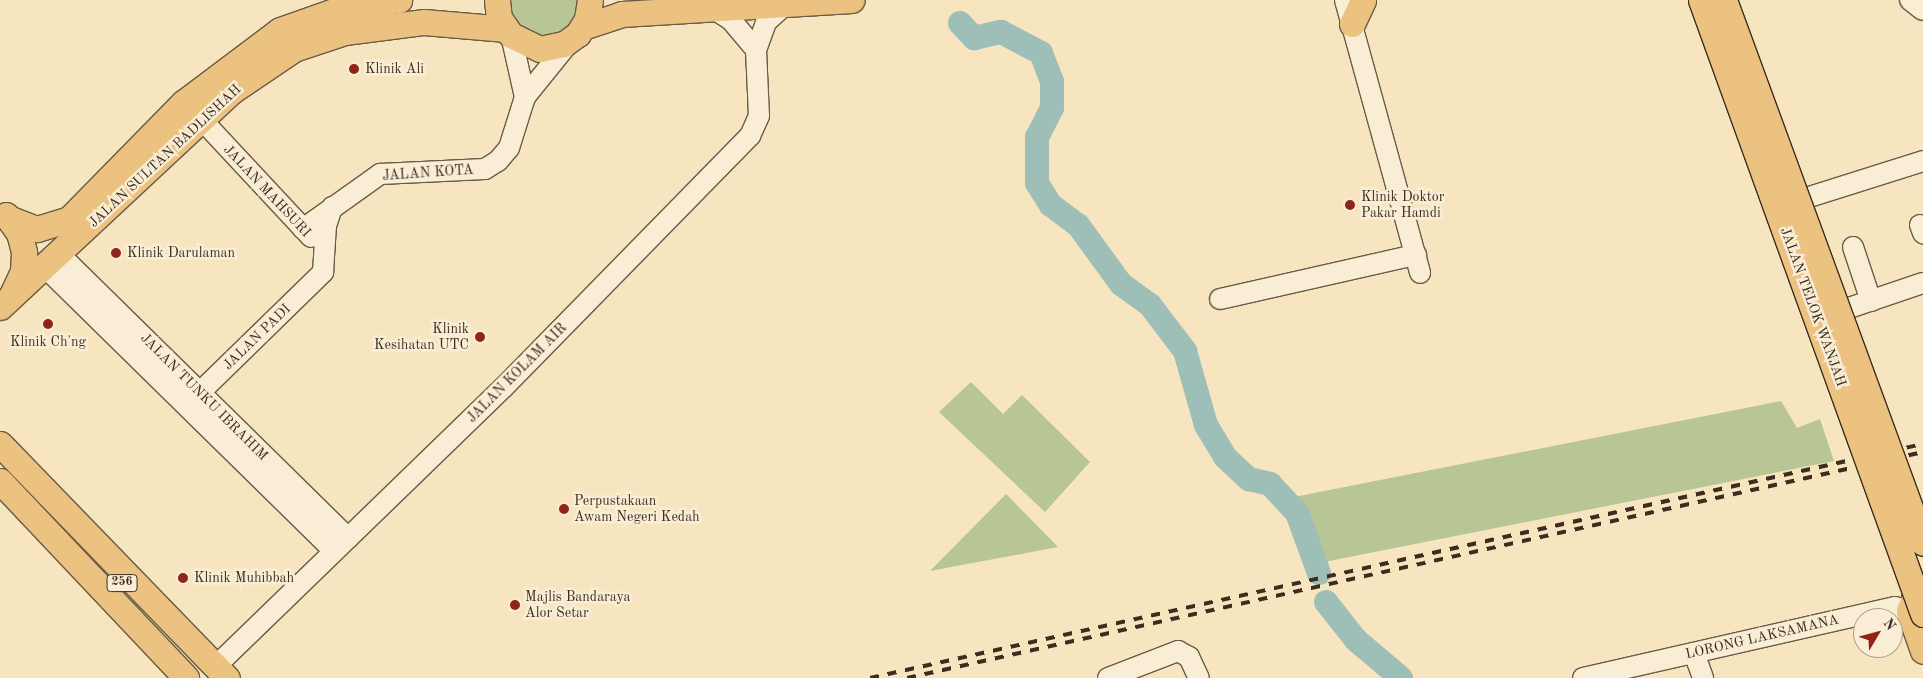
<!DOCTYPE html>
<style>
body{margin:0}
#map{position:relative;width:1923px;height:678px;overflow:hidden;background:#f6e5bf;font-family:"Old Standard TT",serif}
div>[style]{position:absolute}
.green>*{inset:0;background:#b8c595}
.river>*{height:24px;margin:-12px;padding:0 12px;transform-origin:12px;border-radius:12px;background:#9ebeb8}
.roads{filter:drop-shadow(1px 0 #6a5b47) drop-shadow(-1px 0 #6a5b47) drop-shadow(0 1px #6a5b47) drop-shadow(0 -1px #6a5b47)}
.minor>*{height:20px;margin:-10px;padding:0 10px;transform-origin:10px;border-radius:10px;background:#f9eed5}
.major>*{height:25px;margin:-12.5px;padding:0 12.5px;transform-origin:12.5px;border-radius:12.5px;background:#ebc280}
.rail>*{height:4px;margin-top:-2px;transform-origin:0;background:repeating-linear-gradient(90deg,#3c2d1f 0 9px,transparent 0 18px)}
.bridges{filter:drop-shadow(1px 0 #3c2d1f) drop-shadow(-1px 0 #3c2d1f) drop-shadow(0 1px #3c2d1f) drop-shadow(0 -1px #3c2d1f)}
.major-bridge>*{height:25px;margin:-12.5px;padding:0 12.5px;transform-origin:12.5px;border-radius:12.5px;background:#ebc280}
.dots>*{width:14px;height:14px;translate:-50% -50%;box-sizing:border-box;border:2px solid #f9eed5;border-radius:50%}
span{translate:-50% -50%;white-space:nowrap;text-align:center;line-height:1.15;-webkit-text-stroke:5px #f9eed5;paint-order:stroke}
.shield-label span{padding:1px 4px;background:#f9eed5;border:1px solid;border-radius:4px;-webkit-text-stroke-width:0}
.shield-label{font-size:12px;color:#3c2d1f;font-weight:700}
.poi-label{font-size:14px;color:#3c2d1f}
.left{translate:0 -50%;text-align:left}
.right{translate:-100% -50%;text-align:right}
.street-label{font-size:14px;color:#3c2d1f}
.north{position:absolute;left:1853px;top:608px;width:50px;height:50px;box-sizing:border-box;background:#f9eed5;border:1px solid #ada18c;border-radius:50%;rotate:53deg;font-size:14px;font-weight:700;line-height:20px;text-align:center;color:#3c2d1f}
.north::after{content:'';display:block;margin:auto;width:18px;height:22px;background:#8f2418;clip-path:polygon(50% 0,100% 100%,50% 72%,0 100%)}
</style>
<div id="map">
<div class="green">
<i style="clip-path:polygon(505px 0,584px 0,583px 13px,549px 42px,520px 34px)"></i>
<i style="clip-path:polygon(971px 382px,1003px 414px,1022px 395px,1090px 462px,1045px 512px,939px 412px)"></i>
<i style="clip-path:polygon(1781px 401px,1797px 428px,1820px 419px,1834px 461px,1319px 563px,1294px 497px)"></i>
<i style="clip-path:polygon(1006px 494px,1058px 547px,930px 571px)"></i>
</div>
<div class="river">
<i style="left:960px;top:23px;width:21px;rotate:47deg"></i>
<i style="left:974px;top:38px;width:28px;rotate:-13deg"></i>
<i style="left:1001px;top:32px;width:45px;rotate:27.7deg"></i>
<i style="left:1041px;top:53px;width:30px;rotate:69deg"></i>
<i style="left:1052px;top:81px;width:27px;rotate:90deg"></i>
<i style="left:1052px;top:108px;width:33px;rotate:117deg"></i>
<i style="left:1037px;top:137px;width:46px;rotate:90deg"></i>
<i style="left:1037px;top:183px;width:26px;rotate:58deg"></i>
<i style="left:1051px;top:205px;width:34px;rotate:37deg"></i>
<i style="left:1078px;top:225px;width:73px;rotate:53.9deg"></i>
<i style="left:1121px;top:284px;width:36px;rotate:36deg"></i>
<i style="left:1150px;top:305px;width:58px;rotate:52.7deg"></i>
<i style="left:1185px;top:351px;width:77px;rotate:74.2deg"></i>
<i style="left:1206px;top:425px;width:37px;rotate:59deg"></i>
<i style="left:1225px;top:457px;width:33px;rotate:43deg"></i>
<i style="left:1249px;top:479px;width:22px;rotate:13deg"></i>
<i style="left:1270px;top:484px;width:40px;rotate:47deg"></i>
<i style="left:1297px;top:513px;width:64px;rotate:69.9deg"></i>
<i style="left:1326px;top:602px;width:48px;rotate:51.7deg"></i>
<i style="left:1356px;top:640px;width:59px;rotate:40.2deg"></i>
</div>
<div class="roads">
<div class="minor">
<i style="left:1345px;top:0;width:283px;rotate:74.6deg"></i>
<i style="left:1910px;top:0;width:16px;rotate:38deg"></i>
<i style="left:712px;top:8px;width:22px;rotate:32deg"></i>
<i style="left:731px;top:20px;width:39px;rotate:50deg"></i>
<i style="left:511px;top:35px;width:64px;rotate:77.3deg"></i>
<i style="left:202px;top:120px;width:160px;rotate:47deg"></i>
<i style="left:1806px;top:198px;width:123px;rotate:-17.5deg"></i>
<i style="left:1920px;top:225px;width:9px;rotate:69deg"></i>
<i style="left:303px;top:229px;width:95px;rotate:-35.5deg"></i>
<i style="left:380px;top:174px;width:105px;rotate:-2.7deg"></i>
<i style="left:485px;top:169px;width:15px;rotate:-32deg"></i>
<i style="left:498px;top:161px;width:17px;rotate:-50deg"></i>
<i style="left:509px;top:148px;width:53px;rotate:-72.6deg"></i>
<i style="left:525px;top:97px;width:73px;rotate:-51.1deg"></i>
<i style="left:1853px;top:247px;width:57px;rotate:71.6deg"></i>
<i style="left:60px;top:255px;width:404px;rotate:44.5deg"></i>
<i style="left:46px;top:268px;width:404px;rotate:44.5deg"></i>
<i style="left:1220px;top:299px;width:201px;rotate:-12.7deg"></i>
<i style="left:1846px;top:309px;width:81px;rotate:-18.7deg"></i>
<i style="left:191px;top:401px;width:185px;rotate:-44.3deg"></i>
<i style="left:323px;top:272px;width:46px;rotate:-86.3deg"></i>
<i style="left:326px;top:226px;width:20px;rotate:-72deg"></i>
<i style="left:1694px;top:653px;width:27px;rotate:70deg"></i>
<i style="left:216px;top:666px;width:400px;rotate:-44.1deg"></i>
<i style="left:503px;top:388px;width:353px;rotate:-45.6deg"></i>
<i style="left:750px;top:136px;width:22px;rotate:-66deg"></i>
<i style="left:759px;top:116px;width:66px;rotate:-92.6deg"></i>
<i style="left:756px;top:50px;width:30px;rotate:-70deg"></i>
<i style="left:766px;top:22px;width:27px;rotate:-42deg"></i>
<i style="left:1108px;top:678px;width:75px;rotate:-21.1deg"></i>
<i style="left:1178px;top:651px;width:13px;rotate:29deg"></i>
<i style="left:1189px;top:657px;width:23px;rotate:65deg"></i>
<i style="left:1583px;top:678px;width:320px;rotate:-12.8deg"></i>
<i style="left:1895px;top:607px;width:15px;rotate:16deg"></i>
</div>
<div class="major">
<i style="left:497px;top:0;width:18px;rotate:84deg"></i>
<i style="left:499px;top:18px;width:21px;rotate:55deg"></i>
<i style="left:511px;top:35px;width:32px;rotate:26deg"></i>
<i style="left:540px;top:49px;width:25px;rotate:-12deg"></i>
<i style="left:564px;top:44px;width:17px;rotate:-36deg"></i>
<i style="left:578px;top:34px;width:17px;rotate:-59deg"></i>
<i style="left:587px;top:19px;width:19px;rotate:-81deg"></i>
<i style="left:1352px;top:24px;width:26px;rotate:-65deg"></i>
<i style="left:583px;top:27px;width:41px;rotate:-18.4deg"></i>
<i style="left:622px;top:14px;width:230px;rotate:-3.5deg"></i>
<i style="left:6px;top:215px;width:22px;rotate:54deg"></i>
<i style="left:19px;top:233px;width:20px;rotate:75deg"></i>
<i style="left:24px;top:252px;width:19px;rotate:93deg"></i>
<i style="left:23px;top:271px;width:26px;rotate:115deg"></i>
<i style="left:8px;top:218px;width:31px;rotate:21deg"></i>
<i style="left:37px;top:229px;width:34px;rotate:-17deg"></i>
<i style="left:69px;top:219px;width:163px;rotate:-45.5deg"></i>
<i style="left:183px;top:103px;width:121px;rotate:-37deg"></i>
<i style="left:280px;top:30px;width:60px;rotate:-19.3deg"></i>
<i style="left:337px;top:10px;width:63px;rotate:-9.2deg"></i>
<i style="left:0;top:307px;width:317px;rotate:-43deg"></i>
<i style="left:232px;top:91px;width:75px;rotate:-34.1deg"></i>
<i style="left:294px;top:49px;width:54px;rotate:-18.4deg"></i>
<i style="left:345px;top:32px;width:80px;rotate:-7.2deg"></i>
<i style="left:424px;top:22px;width:82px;rotate:4.9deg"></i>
<i style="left:0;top:444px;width:326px;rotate:45.9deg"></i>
<i style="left:0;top:481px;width:271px;rotate:46.6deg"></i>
<i style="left:1923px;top:593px;width:11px;rotate:146deg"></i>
<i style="left:1914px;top:599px;width:13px;rotate:113deg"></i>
<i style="left:1909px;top:611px;width:42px;rotate:70.7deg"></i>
</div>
</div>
<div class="rail">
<i style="left:870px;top:678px;width:1079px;rotate:-12.53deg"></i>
<i style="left:907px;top:678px;width:1041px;rotate:-12.54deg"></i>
</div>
<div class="bridges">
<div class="major-bridge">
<i style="left:1701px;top:0;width:653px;rotate:70.12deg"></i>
<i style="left:1724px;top:0;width:578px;rotate:69.87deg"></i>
</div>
</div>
<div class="dots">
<i style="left:354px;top:69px;background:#8f2418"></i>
<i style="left:1350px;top:205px;background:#8f2418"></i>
<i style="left:116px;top:253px;background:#8f2418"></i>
<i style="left:48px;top:324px;background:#8f2418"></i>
<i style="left:480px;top:337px;background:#8f2418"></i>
<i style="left:564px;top:509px;background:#8f2418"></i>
<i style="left:183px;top:578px;background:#8f2418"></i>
<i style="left:515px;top:605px;background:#8f2418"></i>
</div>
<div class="shield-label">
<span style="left:122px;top:583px">256</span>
</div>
<div class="poi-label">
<span class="left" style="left:365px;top:69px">Klinik Ali</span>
<span class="left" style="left:1361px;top:205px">Klinik Doktor<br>Pakar Hamdi</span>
<span class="left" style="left:127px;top:253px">Klinik Darulaman</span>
<span class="right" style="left:469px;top:337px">Klinik<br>Kesihatan UTC</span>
<span style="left:48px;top:342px">Klinik Ch'ng</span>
<span class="left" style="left:574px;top:509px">Perpustakaan<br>Awam Negeri Kedah</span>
<span class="left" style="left:194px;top:578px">Klinik Muhibbah</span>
<span class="left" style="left:525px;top:605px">Majlis Bandaraya<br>Alor Setar</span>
</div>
<div class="street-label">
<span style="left:165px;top:156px;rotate:-43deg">JALAN SULTAN BADLISHAH</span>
<span style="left:428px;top:173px;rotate:-4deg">JALAN KOTA</span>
<span style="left:267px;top:191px;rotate:47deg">JALAN MAHSURI</span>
<span style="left:1813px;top:307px;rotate:70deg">JALAN TELOK WANJAH</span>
<span style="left:257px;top:337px;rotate:-44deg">JALAN PADI</span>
<span style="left:517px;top:373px;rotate:-45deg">JALAN KOLAM AIR</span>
<span style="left:204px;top:397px;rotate:45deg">JALAN TUNKU IBRAHIM</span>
<span style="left:1762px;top:637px;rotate:-13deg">LORONG LAKSAMANA</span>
</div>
<div class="north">N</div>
</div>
